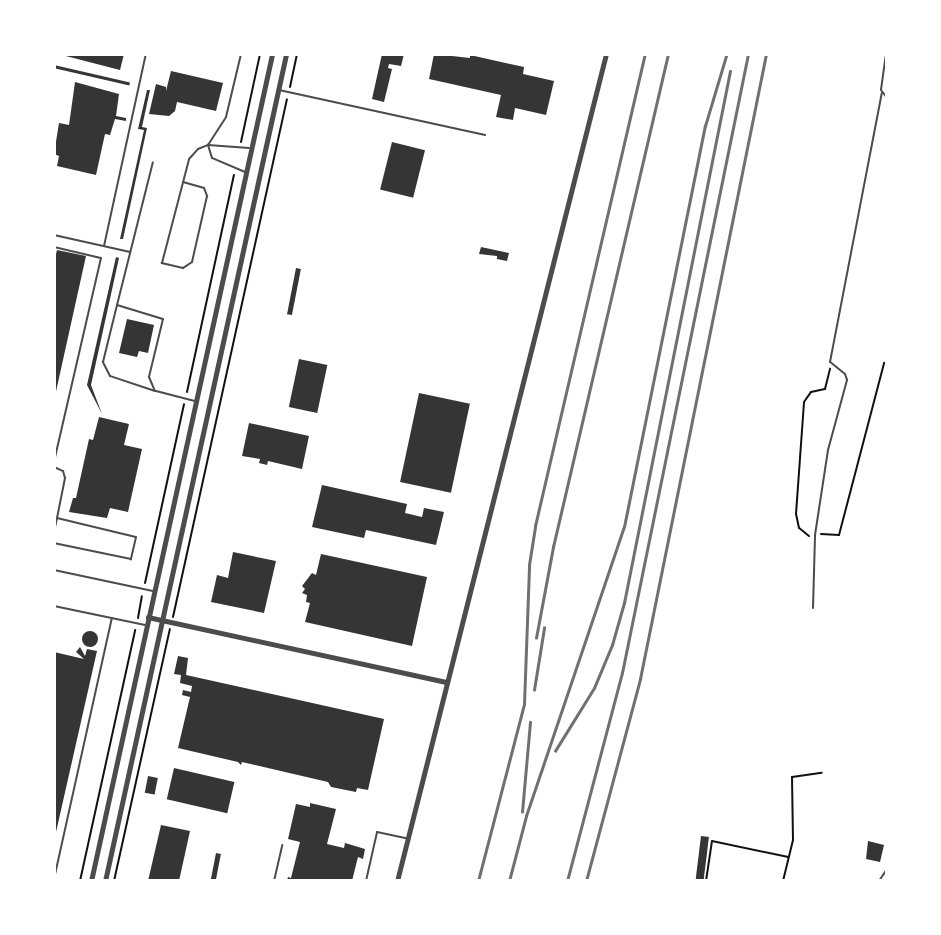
<!DOCTYPE html>
<style>
body{margin:0}
#map{position:relative;width:941px;height:935px;overflow:hidden;background:#fff;font-family:Lato,sans-serif}
div>[style]{position:absolute}
.building>*{inset:0;background:#353535;transform-origin:0 0}
.round{border-radius:50%}
.path>*{height:2px;margin:-1px;padding:0 1px;transform-origin:1px;border-radius:1px;background:#111}
.service>*{height:2px;margin:-1px;padding:0 1px;transform-origin:1px;border-radius:1px;background:#4c4c4c}
.minor>*{height:4.5px;margin:-2.25px;padding:0 2.25px;transform-origin:2.25px;border-radius:2.25px;background:#4c4c4c}
.tertiary>*{height:5px;margin:-2.5px;padding:0 2.5px;transform-origin:2.5px;border-radius:2.5px;background:#4c4c4c}
.rail>*{height:2.5px;margin:-1.25px;padding:0 1.25px;transform-origin:1.25px;border-radius:1.25px;background:#707070}
span{translate:-50% -50%;white-space:nowrap;text-align:center;line-height:1.15;-webkit-text-stroke:7px #fff;paint-order:stroke}
.frame{position:absolute;inset:0;border:56px solid #fff;pointer-events:none}
</style>
<div id="map">
<div class="building">
<i style="clip-path:polygon(58px 54px,124px 54px,120px 70px)"></i>
<i style="clip-path:polygon(382px 54px,404px 54px,401px 66px,389px 64px,388px 68px,392px 69px,384px 102px,372px 99px)"></i>
<i style="clip-path:polygon(434px 54px,470px 58px,470px 55px,524px 67px,523px 74px,554px 81px,546px 115px,515px 108px,513px 120px,496px 117px,501px 95px,429px 79px)"></i>
<i style="left:54px;top:65px;width:78px;height:3px;rotate:13deg"></i>
<i style="clip-path:polygon(171px 71px,223px 83px,216px 111px,177px 102px,175px 111px,169px 116px,149px 114px,156px 84px,166px 87px,166px 91px)"></i>
<i style="clip-path:polygon(75px 82px,119px 94px,116px 116px,126px 118px,126px 121px,115px 119px,110px 135px,105px 134px,96px 175px,57px 166px,59px 156px,54px 154px,59px 123px,69px 125px)"></i>
<i style="clip-path:polygon(147px 90px,150px 90px,142px 127px,147px 128px,123px 239px,120px 239px,144px 130px,138px 129px)"></i>
<i style="left:392px;top:142px;width:34px;height:49px;rotate:14deg"></i>
<i style="clip-path:polygon(481px 247px,509px 253px,507px 261px,497px 259px,497px 256px,479px 254px)"></i>
<i style="clip-path:polygon(57px 250px,86px 256px,55px 396px,54px 262px)"></i>
<i style="clip-path:polygon(116px 257px,119px 258px,91px 385px,102px 414px,87px 385px)"></i>
<i style="left:296px;top:268px;width:5px;height:47px;rotate:11deg"></i>
<i style="clip-path:polygon(127px 319px,154px 325px,148px 353px,139px 351px,137px 357px,119px 353px)"></i>
<i style="left:299px;top:359px;width:29px;height:49px;rotate:12deg"></i>
<i style="left:419px;top:393px;width:52px;height:91px;rotate:12deg"></i>
<i style="clip-path:polygon(99px 417px,129px 424px,124px 445px,142px 449px,128px 512px,110px 508px,107px 518px,69px 512px,73px 498px,76px 498px,89px 439px,93px 440px)"></i>
<i style="clip-path:polygon(249px 423px,309px 436px,302px 469px,268px 461px,267px 465px,259px 463px,260px 459px,242px 456px)"></i>
<i style="clip-path:polygon(322px 485px,407px 504px,405px 513px,422px 517px,424px 508px,444px 512px,436px 545px,366px 530px,364px 538px,312px 527px)"></i>
<i style="clip-path:polygon(233px 552px,276px 561px,264px 613px,211px 602px,217px 575px,228px 578px)"></i>
<i style="clip-path:polygon(321px 554px,427px 577px,412px 646px,305px 622px,310px 603px,306px 602px,307px 595px,302px 593px,305px 589px,302px 586px,312px 573px,316px 575px)"></i>
<i class="round" style="left:82px;top:631px;width:16px;height:16px"></i>
<i style="clip-path:polygon(80px 647px,85px 656px,87px 649px,97px 651px,54px 841px,54px 652px,84px 659px,76px 652px)"></i>
<i style="clip-path:polygon(178px 656px,188px 658px,186px 675px,384px 719px,368px 790px,357px 788px,356px 792px,331px 787px,328px 782px,242px 762px,241px 765px,238px 762px,178px 748px,190px 697px,182px 695px,183px 690px,191px 692px,192px 686px,180px 683px,181px 675px,174px 674px)"></i>
<i style="left:174px;top:768px;width:62px;height:32px;rotate:13deg"></i>
<i style="left:148px;top:776px;width:10px;height:17px;rotate:11deg"></i>
<i style="clip-path:polygon(310px 803px,336px 809px,327px 844px,344px 848px,345px 843px,365px 849px,363px 859px,358px 857px,352px 881px,287px 881px,288px 877px,291px 878px,300px 842px,288px 839px,296px 804px,310px 807px)"></i>
<i style="clip-path:polygon(161px 825px,190px 831px,179px 881px,148px 881px)"></i>
<i style="left:701px;top:836px;width:8px;height:46px;rotate:7deg"></i>
<i style="clip-path:polygon(868px 841px,884px 845px,880px 862px,866px 859px)"></i>
<i style="left:216px;top:853px;width:5px;height:29px;rotate:11deg"></i>
</div>
<div class="path">
<i style="left:290px;top:87px;width:34px;rotate:-78deg"></i>
<i style="left:241px;top:142px;width:90px;rotate:-77.8deg"></i>
<i style="left:187px;top:392px;width:222px;rotate:-77.8deg"></i>
<i style="left:821px;top:534px;width:18px;rotate:3deg"></i>
<i style="left:839px;top:535px;width:178px;rotate:-75.3deg"></i>
<i style="left:809px;top:536px;width:13px;rotate:-141deg"></i>
<i style="left:799px;top:528px;width:14px;rotate:-102deg"></i>
<i style="left:796px;top:514px;width:112px;rotate:-85.9deg"></i>
<i style="left:804px;top:402px;width:12px;rotate:-55deg"></i>
<i style="left:811px;top:392px;width:14px;rotate:-12deg"></i>
<i style="left:825px;top:389px;width:21px;rotate:-76deg"></i>
<i style="left:145px;top:583px;width:183px;rotate:-77.7deg"></i>
<i style="left:173px;top:617px;width:530px;rotate:-77.59deg"></i>
<i style="left:138px;top:618px;width:22px;rotate:-80deg"></i>
<i style="left:80px;top:881px;width:257px;rotate:-77.6deg"></i>
<i style="left:114px;top:881px;width:258px;rotate:-77.5deg"></i>
<i style="left:706px;top:881px;width:40px;rotate:-81.5deg"></i>
<i style="left:712px;top:841px;width:78px;rotate:11.9deg"></i>
<i style="left:783px;top:881px;width:42px;rotate:-76.3deg"></i>
<i style="left:793px;top:840px;width:63px;rotate:-90.9deg"></i>
<i style="left:792px;top:777px;width:30px;rotate:-8deg"></i>
</div>
<div class="service">
<i style="left:886px;top:54px;width:36px;rotate:98deg"></i>
<i style="left:881px;top:90px;width:10px;rotate:53deg"></i>
<i style="left:279px;top:90px;width:211px;rotate:12.3deg"></i>
<i style="left:245px;top:172px;width:36px;rotate:-157deg"></i>
<i style="left:212px;top:158px;width:14px;rotate:-107deg"></i>
<i style="left:208px;top:145px;width:41px;rotate:4.2deg"></i>
<i style="left:183px;top:182px;width:22px;rotate:16deg"></i>
<i style="left:204px;top:188px;width:9px;rotate:69deg"></i>
<i style="left:207px;top:196px;width:68px;rotate:102.8deg"></i>
<i style="left:192px;top:262px;width:11px;rotate:146deg"></i>
<i style="left:183px;top:268px;width:22px;rotate:-167deg"></i>
<i style="left:162px;top:263px;width:107px;rotate:-75.4deg"></i>
<i style="left:189px;top:159px;width:13px;rotate:-48deg"></i>
<i style="left:198px;top:149px;width:11px;rotate:-22deg"></i>
<i style="left:208px;top:145px;width:33px;rotate:-57deg"></i>
<i style="left:226px;top:117px;width:65px;rotate:-76.6deg"></i>
<i style="left:54px;top:235px;width:78px;rotate:12.6deg"></i>
<i style="left:104px;top:246px;width:197px;rotate:-77.7deg"></i>
<i style="left:54px;top:247px;width:48px;rotate:13.2deg"></i>
<i style="left:101px;top:258px;width:208px;rotate:103deg"></i>
<i style="left:117px;top:305px;width:48px;rotate:16.9deg"></i>
<i style="left:163px;top:319px;width:60px;rotate:103.6deg"></i>
<i style="left:149px;top:377px;width:15px;rotate:67deg"></i>
<i style="left:155px;top:391px;width:47px;rotate:-161.6deg"></i>
<i style="left:110px;top:376px;width:16px;rotate:-117deg"></i>
<i style="left:103px;top:362px;width:59px;rotate:-76.2deg"></i>
<i style="left:117px;top:305px;width:147px;rotate:-75.9deg"></i>
<i style="left:156px;top:391px;width:40px;rotate:14.4deg"></i>
<i style="left:54px;top:467px;width:10px;rotate:24deg"></i>
<i style="left:63px;top:471px;width:7px;rotate:74deg"></i>
<i style="left:65px;top:478px;width:41px;rotate:101.3deg"></i>
<i style="left:54px;top:532px;width:14px;rotate:-78deg"></i>
<i style="left:57px;top:518px;width:81px;rotate:13.5deg"></i>
<i style="left:136px;top:537px;width:23px;rotate:103deg"></i>
<i style="left:131px;top:559px;width:79px;rotate:-168.3deg"></i>
<i style="left:54px;top:570px;width:101px;rotate:12deg"></i>
<i style="left:54px;top:606px;width:93px;rotate:11.8deg"></i>
<i style="left:813px;top:608px;width:73px;rotate:-88.4deg"></i>
<i style="left:815px;top:535px;width:86px;rotate:-81.3deg"></i>
<i style="left:828px;top:450px;width:73px;rotate:-74.8deg"></i>
<i style="left:847px;top:380px;width:6px;rotate:-108deg"></i>
<i style="left:845px;top:374px;width:19px;rotate:-141deg"></i>
<i style="left:830px;top:362px;width:274px;rotate:-79.1deg"></i>
<i style="left:54px;top:879px;width:267px;rotate:-77.5deg"></i>
<i style="left:274px;top:881px;width:37px;rotate:-77deg"></i>
<i style="left:366px;top:881px;width:50px;rotate:-77.3deg"></i>
<i style="left:377px;top:832px;width:30px;rotate:12deg"></i>
<i style="left:879px;top:881px;width:14px;rotate:-56deg"></i>
</div>
<div class="minor">
<i style="left:148px;top:617px;width:306px;rotate:12.3deg"></i>
</div>
<div class="tertiary">
<i style="left:91px;top:881px;width:847px;rotate:-77.65deg"></i>
<i style="left:105px;top:881px;width:847px;rotate:-77.65deg"></i>
<i style="left:397px;top:881px;width:853px;rotate:-75.82deg"></i>
</div>
<div class="rail">
<i style="left:536px;top:638px;width:93px;rotate:-79.4deg"></i>
<i style="left:553px;top:547px;width:506px;rotate:-76.87deg"></i>
<i style="left:534px;top:690px;width:63px;rotate:-80.8deg"></i>
<i style="left:555px;top:751px;width:74px;rotate:-58.2deg"></i>
<i style="left:594px;top:688px;width:47px;rotate:-67.3deg"></i>
<i style="left:612px;top:645px;width:44px;rotate:-74.1deg"></i>
<i style="left:624px;top:603px;width:542px;rotate:-78.73deg"></i>
<i style="left:522px;top:812px;width:90px;rotate:-84.9deg"></i>
<i style="left:478px;top:881px;width:183px;rotate:-75.4deg"></i>
<i style="left:524px;top:704px;width:139px;rotate:-87.9deg"></i>
<i style="left:529px;top:565px;width:39px;rotate:-81deg"></i>
<i style="left:535px;top:526px;width:485px;rotate:-76.9deg"></i>
<i style="left:509px;top:881px;width:67px;rotate:-75.3deg"></i>
<i style="left:526px;top:816px;width:305px;rotate:-71.3deg"></i>
<i style="left:624px;top:527px;width:409px;rotate:-78.6deg"></i>
<i style="left:705px;top:126px;width:73px;rotate:-73.3deg"></i>
<i style="left:567px;top:881px;width:215px;rotate:-75.2deg"></i>
<i style="left:622px;top:673px;width:632px;rotate:-78.49deg"></i>
<i style="left:586px;top:881px;width:209px;rotate:-75deg"></i>
<i style="left:640px;top:679px;width:638px;rotate:-78.6deg"></i>
</div>
<div class="frame"></div>
</div>
